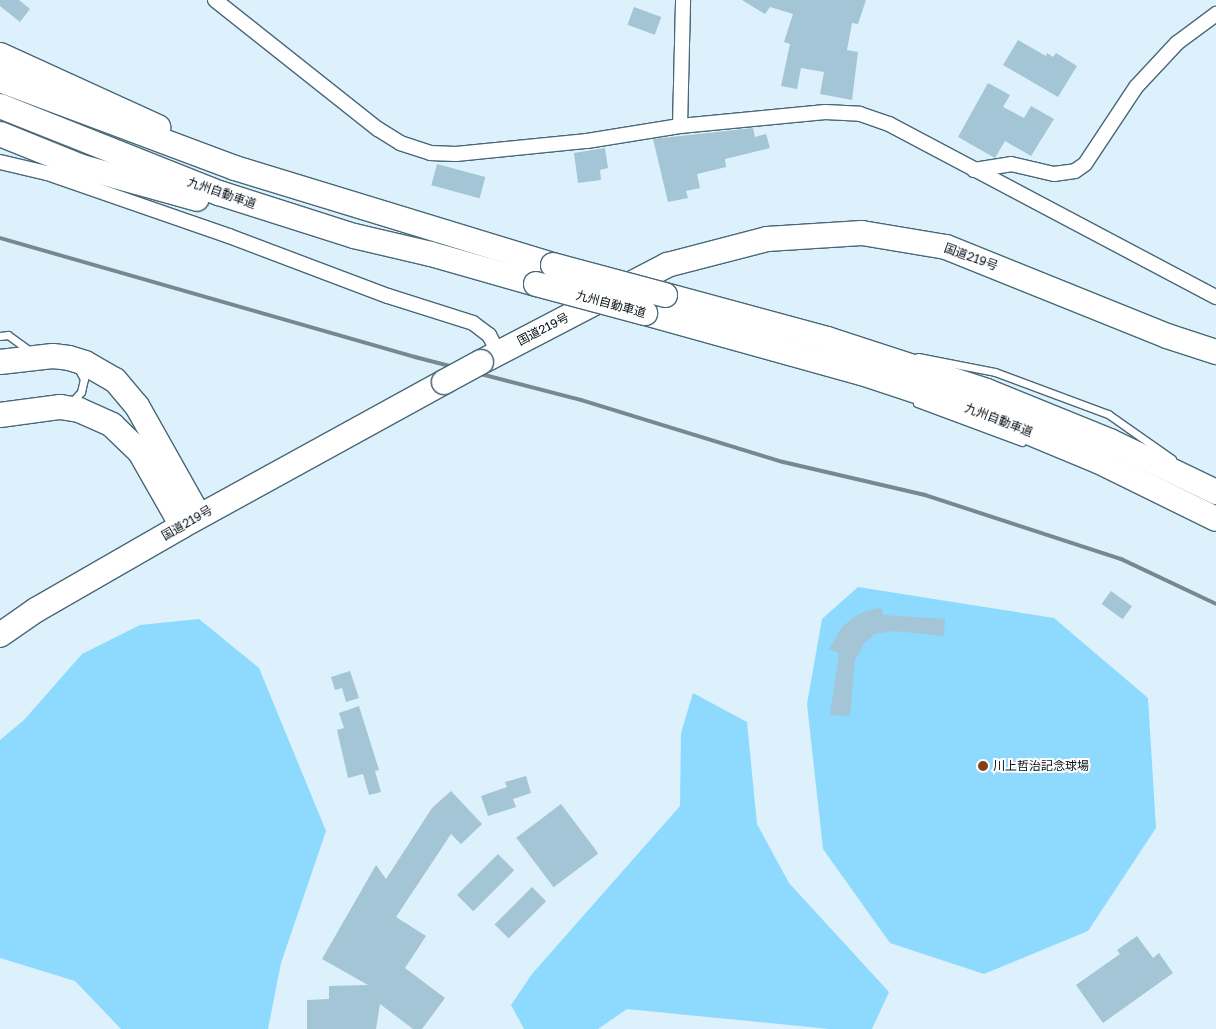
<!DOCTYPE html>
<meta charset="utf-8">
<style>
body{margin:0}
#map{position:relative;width:1216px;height:1029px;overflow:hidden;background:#dcf1fb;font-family:"Golos Text","Noto Sans JP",sans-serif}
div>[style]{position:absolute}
.green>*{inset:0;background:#8edafe}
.building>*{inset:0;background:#a3c5d5;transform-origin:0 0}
.roads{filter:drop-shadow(1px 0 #496877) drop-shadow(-1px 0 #496877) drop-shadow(0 1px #496877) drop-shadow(0 -1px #496877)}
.lane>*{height:7px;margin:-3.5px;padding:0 3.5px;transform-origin:3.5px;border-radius:3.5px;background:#fff}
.street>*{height:14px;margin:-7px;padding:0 7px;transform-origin:7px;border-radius:7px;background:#fff}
.highway>*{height:24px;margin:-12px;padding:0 12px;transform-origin:12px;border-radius:12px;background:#fff}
.rail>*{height:4px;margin:-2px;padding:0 2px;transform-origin:2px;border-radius:2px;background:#788890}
.bridges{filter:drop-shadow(1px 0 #496877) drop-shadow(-1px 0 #496877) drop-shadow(0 1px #496877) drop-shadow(0 -1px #496877)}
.highway-bridge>*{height:24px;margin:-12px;padding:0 12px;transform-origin:12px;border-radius:12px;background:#fff}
.dots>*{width:14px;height:14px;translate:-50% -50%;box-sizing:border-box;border:2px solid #fff;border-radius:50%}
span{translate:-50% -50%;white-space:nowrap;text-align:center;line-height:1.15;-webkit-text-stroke:4px #fff;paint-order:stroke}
.street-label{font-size:12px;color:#040e14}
.poi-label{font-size:12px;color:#040e14}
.left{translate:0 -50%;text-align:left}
</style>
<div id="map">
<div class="green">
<i style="clip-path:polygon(858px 587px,1054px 618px,1148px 698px,1156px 828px,1088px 931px,984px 974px,890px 943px,823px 849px,807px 704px,822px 619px)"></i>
<i style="clip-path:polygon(199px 619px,259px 668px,326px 831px,281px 963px,268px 1029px,121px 1029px,75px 981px,0 958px,0 740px,24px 720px,82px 654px,140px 625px)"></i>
<i style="clip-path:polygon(693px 693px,747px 722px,757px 824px,789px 883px,889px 992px,872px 1029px,829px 1029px,627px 1009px,598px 1029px,524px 1029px,511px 1005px,532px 974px,680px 806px,681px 733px)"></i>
</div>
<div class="building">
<i style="clip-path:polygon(0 0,19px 0,30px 9px,20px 22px,0 6px)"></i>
<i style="clip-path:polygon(742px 0,866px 0,858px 24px,852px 23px,847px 50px,858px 52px,852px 100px,820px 94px,824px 72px,801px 68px,797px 89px,781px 86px,790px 44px,784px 42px,793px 14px,770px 7px,765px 14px)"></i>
<i style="left:634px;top:7px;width:29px;height:19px;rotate:20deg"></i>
<i style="clip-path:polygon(1018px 40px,1046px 56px,1047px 53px,1053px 57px,1056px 53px,1077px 66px,1058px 97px,1003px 65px)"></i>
<i style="clip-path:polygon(988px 83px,1010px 95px,1003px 107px,1024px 118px,1031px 106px,1054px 119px,1031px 156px,1005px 141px,995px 158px,958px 137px)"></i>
<i style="clip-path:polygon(753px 128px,755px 137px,766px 134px,770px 148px,725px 159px,726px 167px,697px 174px,700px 188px,686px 191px,688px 198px,668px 202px,653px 139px)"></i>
<i style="clip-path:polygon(605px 148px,608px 168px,600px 170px,601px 180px,578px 183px,574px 153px)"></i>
<i style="left:437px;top:164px;width:50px;height:22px;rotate:15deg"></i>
<i style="left:1111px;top:591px;width:26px;height:16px;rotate:36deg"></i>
<i style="clip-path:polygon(881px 608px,883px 615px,945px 619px,944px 636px,894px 631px,874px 634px,864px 644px,855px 660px,850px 716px,830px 715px,839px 653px,829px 649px,842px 627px,853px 618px,865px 611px)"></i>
<i style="clip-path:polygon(350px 671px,359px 698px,346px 702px,342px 688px,335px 690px,331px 677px)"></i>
<i style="clip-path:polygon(359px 706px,379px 770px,375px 771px,381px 792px,369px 795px,363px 774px,348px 778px,337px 730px,344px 728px,339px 713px)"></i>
<i style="clip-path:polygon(526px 776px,531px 793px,513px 799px,516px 807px,488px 816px,481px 796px,507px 787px,505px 782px)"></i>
<i style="clip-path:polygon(451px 791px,482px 824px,461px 844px,451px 834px,396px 917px,426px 936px,405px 968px,445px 998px,422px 1029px,413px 1029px,380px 1004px,376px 1029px,307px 1029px,307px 1000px,329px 999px,329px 986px,368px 985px,322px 959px,376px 865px,386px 879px,432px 808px)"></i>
<i style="left:561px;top:804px;width:62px;height:56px;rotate:53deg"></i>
<i style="left:498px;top:854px;width:23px;height:58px;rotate:45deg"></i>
<i style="left:532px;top:887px;width:20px;height:53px;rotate:45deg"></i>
<i style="clip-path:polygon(1137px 936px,1153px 958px,1159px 953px,1173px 973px,1103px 1023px,1076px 985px,1120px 954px,1117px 950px)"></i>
</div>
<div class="roads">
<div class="lane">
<i style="left:0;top:336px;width:8px;rotate:-7deg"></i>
<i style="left:8px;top:335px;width:29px;rotate:36deg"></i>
<i style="left:918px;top:357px;width:78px;rotate:11deg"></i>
<i style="left:995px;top:372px;width:121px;rotate:20.4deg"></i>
<i style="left:1108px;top:414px;width:78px;rotate:35.1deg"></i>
<i style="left:71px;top:403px;width:15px;rotate:-48deg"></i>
<i style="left:81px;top:392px;width:13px;rotate:-77deg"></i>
<i style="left:84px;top:379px;width:13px;rotate:-119deg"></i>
<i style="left:917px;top:403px;width:112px;rotate:20.4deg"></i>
</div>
<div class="street">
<i style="left:215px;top:0;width:208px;rotate:38.4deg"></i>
<i style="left:378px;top:129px;width:26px;rotate:32deg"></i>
<i style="left:400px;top:143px;width:32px;rotate:18deg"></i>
<i style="left:430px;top:153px;width:26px;rotate:2deg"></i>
<i style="left:456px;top:154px;width:132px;rotate:-5.7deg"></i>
<i style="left:587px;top:141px;width:94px;rotate:-9.2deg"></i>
<i style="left:680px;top:126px;width:146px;rotate:-5.5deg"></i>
<i style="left:825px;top:112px;width:35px;rotate:3deg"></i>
<i style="left:860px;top:114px;width:31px;rotate:19deg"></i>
<i style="left:889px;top:124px;width:370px;rotate:27.9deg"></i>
<i style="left:680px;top:126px;width:126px;rotate:-88.6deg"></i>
<i style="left:0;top:162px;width:48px;rotate:13.2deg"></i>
<i style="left:47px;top:173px;width:193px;rotate:19.1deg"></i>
<i style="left:229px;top:236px;width:170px;rotate:20.7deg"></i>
<i style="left:388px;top:296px;width:89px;rotate:17.6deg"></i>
<i style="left:473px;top:323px;width:20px;rotate:37deg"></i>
<i style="left:489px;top:335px;width:19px;rotate:62deg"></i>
<i style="left:974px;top:170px;width:37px;rotate:-9deg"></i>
<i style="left:1011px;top:164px;width:44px;rotate:13.1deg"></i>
<i style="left:1054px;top:174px;width:21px;rotate:-8deg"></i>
<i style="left:1075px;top:171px;width:12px;rotate:-35deg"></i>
<i style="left:1085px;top:164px;width:92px;rotate:-56.5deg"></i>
<i style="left:1136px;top:87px;width:60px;rotate:-47deg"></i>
<i style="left:1177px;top:43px;width:49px;rotate:-36.6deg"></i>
</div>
<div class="highway">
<i style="left:0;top:55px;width:174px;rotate:24.5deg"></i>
<i style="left:0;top:80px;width:251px;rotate:20.5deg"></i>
<i style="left:235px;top:168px;width:332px;rotate:17deg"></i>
<i style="left:0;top:106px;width:236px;rotate:21.7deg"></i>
<i style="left:219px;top:193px;width:142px;rotate:17.7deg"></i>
<i style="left:354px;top:236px;width:79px;rotate:13.2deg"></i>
<i style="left:431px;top:254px;width:109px;rotate:15.9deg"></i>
<i style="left:0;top:134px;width:88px;rotate:21.9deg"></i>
<i style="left:82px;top:167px;width:119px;rotate:15.5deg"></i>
<i style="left:665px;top:295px;width:168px;rotate:15.2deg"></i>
<i style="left:827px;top:339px;width:168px;rotate:18deg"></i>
<i style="left:987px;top:391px;width:133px;rotate:22.1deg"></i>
<i style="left:1110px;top:441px;width:118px;rotate:25.7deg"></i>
<i style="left:645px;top:313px;width:225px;rotate:15.5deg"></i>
<i style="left:862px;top:373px;width:121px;rotate:18.3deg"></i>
<i style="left:977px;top:411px;width:131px;rotate:22.5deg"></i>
<i style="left:1098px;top:461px;width:131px;rotate:26.2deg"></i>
<i style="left:0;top:362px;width:53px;rotate:-6.5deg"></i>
<i style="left:53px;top:356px;width:16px;rotate:7deg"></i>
<i style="left:69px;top:358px;width:17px;rotate:17deg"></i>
<i style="left:85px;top:363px;width:34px;rotate:30deg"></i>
<i style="left:115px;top:380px;width:34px;rotate:50deg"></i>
<i style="left:137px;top:406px;width:126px;rotate:60.6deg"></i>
<i style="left:481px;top:362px;width:210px;rotate:-27.5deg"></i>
<i style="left:667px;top:265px;width:103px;rotate:-14.6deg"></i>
<i style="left:767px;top:239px;width:95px;rotate:-3.6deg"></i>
<i style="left:862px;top:233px;width:85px;rotate:9.5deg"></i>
<i style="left:946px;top:247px;width:238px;rotate:21.9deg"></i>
<i style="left:1167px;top:336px;width:52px;rotate:18.1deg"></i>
<i style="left:0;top:415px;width:61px;rotate:-7.6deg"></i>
<i style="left:60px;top:407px;width:19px;rotate:9deg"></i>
<i style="left:79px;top:410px;width:36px;rotate:24deg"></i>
<i style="left:112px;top:425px;width:39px;rotate:44deg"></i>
<i style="left:140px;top:452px;width:85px;rotate:60.4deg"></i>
<i style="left:0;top:635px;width:44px;rotate:-34.8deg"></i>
<i style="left:36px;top:610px;width:168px;rotate:-29.9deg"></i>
<i style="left:182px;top:526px;width:299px;rotate:-28.8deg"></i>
</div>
</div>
<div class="rail">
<i style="left:0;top:238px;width:432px;rotate:16deg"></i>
<i style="left:415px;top:357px;width:171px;rotate:14.5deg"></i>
<i style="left:581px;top:400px;width:211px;rotate:17.1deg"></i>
<i style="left:783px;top:462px;width:146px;rotate:13.1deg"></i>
<i style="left:925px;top:495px;width:206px;rotate:18.1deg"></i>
<i style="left:1121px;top:559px;width:105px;rotate:25.3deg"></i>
</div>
<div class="bridges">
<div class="highway-bridge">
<i style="left:553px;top:265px;width:116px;rotate:15deg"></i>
<i style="left:536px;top:284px;width:113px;rotate:14.9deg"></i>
<i style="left:444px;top:382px;width:42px;rotate:-28.4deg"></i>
</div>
</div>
<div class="dots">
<i style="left:983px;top:766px;background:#854015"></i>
</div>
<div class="street-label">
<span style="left:222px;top:193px;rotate:19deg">九州自動車道</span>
<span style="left:971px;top:257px;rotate:20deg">国道219号</span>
<span style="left:611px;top:304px;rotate:15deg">九州自動車道</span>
<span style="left:543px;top:329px;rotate:-27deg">国道219号</span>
<span style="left:999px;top:420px;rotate:21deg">九州自動車道</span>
<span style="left:187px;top:523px;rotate:-30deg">国道219号</span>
</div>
<div class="poi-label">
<span class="left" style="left:993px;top:766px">川上哲治記念球場</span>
</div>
</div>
